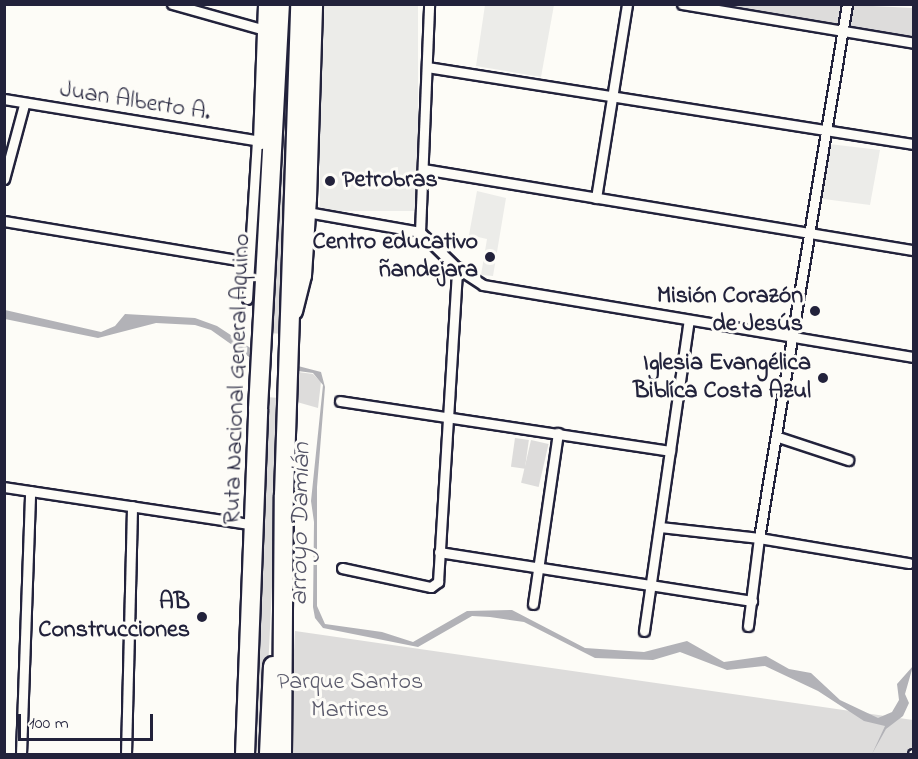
<!DOCTYPE html>
<meta charset="utf-8">
<style>
body{margin:0}
#map{position:relative;width:918px;height:759px;overflow:hidden;background:#fdfcf7;font-family:"Indie Flower",sans-serif}
div>[style]{position:absolute}
.built>*{inset:0;background:#ecece9;transform-origin:0 0}
.green>*{inset:0;background:#dddcdb;transform-origin:0 0}
.water>*{inset:0;background:#b2b2b7}
.roads{filter:drop-shadow(2px 0 #22223b) drop-shadow(-2px 0 #22223b) drop-shadow(0 2px #22223b) drop-shadow(0 -2px #22223b)}
.street>*{height:9px;margin:-4.5px;padding:0 4.5px;transform-origin:4.5px;border-radius:4.5px;background:#fdfcf7}
.primary>*{height:15px;margin:-7.5px;padding:0 7.5px;transform-origin:7.5px;border-radius:7.5px;background:#fdfcf7}
.highway>*{height:18px;margin:-9px;padding:0 9px;transform-origin:9px;border-radius:9px;background:#fdfcf7}
.dots>*{width:16px;height:16px;translate:-50% -50%;box-sizing:border-box;border:3px solid #fdfcf7;border-radius:50%}
span{translate:-50% -50%;white-space:nowrap;text-align:center;line-height:1.15;-webkit-text-stroke:6px #fdfcf7;paint-order:stroke}
.street-label{font-size:24px;color:#22223b}
.poi-label{font-size:24px;color:#22223b;font-weight:700}
.left{translate:0 -50%;text-align:left}
.right{translate:-100% -50%;text-align:right}
.park-label{font-size:24px;color:#5a5a6b}
.water-label{font-size:26px;color:#545466;font-style:italic}
.frame{position:absolute;inset:0;border:6px solid #22223b;pointer-events:none}
.scale{position:absolute;left:18px;top:714px;width:135px;height:27px;box-sizing:border-box;border:3px solid #22223b;border-top:0;padding-left:8px;font-size:18px;line-height:21px;white-space:nowrap;color:#22223b;-webkit-text-stroke:4px #fdfcf7;paint-order:stroke}
</style>
<div id="map">
<div class="built">
<i style="left:320px;top:5px;width:98px;height:206px"></i>
<i style="clip-path:polygon(485px 5px,554px 5px,541px 77px,476px 66px)"></i>
<i style="clip-path:polygon(829px 144px,880px 150px,870px 205px,816px 198px)"></i>
<i style="clip-path:polygon(477px 191px,506px 198px,493px 276px,481px 275px,487px 239px,469px 235px)"></i>
</div>
<div class="green">
<i style="clip-path:polygon(284px 5px,295px 5px,284px 334px,268px 333px)"></i>
<i style="clip-path:polygon(716px 5px,843px 5px,837px 25px)"></i>
<i style="clip-path:polygon(852px 5px,913px 8px,913px 38px,850px 27px)"></i>
<i style="clip-path:polygon(298px 372px,313px 374px,321px 382px,318px 408px,297px 402px)"></i>
<i style="clip-path:polygon(265px 397px,281px 398px,264px 754px,253px 754px)"></i>
<i style="left:515px;top:438px;width:14px;height:29px;rotate:8deg"></i>
<i style="left:531px;top:440px;width:18px;height:44px;rotate:13deg"></i>
<i style="clip-path:polygon(295px 631px,913px 720px,913px 754px,289px 754px)"></i>
</div>
<div class="water">
<i style="clip-path:polygon(5px 310px,101px 332px,115px 326px,125px 314px,195px 318px,217px 326px,252px 349px,252px 359px,211px 330px,195px 325px,156px 323px,98px 338px,5px 319px)"></i>
<i style="clip-path:polygon(298px 366px,321px 372px,325px 387px,317px 487px,317px 606px,325px 624px,382px 632px,413px 642px,467px 611px,512px 610px,585px 648px,644px 652px,687px 641px,724px 662px,766px 656px,789px 669px,811px 673px,840px 700px,878px 718px,892px 712px,899px 700px,897px 684px,913px 666px,905px 694px,909px 703px,903px 716px,886px 729px,872px 754px,885px 726px,864px 721px,818px 691px,765px 666px,727px 670px,680px 652px,653px 660px,595px 658px,524px 622px,490px 617px,472px 616px,418px 647px,323px 628px,315px 618px,313px 607px,314px 522px,311px 501px,323px 385px,313px 373px,298px 371px)"></i>
</div>
<div class="roads">
<div class="street">
<i style="left:172px;top:4px;width:97px;rotate:15.6deg"></i>
<i style="left:682px;top:4px;width:235px;rotate:9.5deg"></i>
<i style="left:427px;top:67px;width:493px;rotate:9deg"></i>
<i style="left:4px;top:99px;width:260px;rotate:9.3deg"></i>
<i style="left:423px;top:169px;width:498px;rotate:9.4deg"></i>
<i style="left:4px;top:179px;width:77px;rotate:-74.9deg"></i>
<i style="left:596px;top:198px;width:196px;rotate:-80.9deg"></i>
<i style="left:307px;top:212px;width:115px;rotate:10deg"></i>
<i style="left:420px;top:232px;width:52px;rotate:44.2deg"></i>
<i style="left:457px;top:268px;width:31px;rotate:33deg"></i>
<i style="left:483px;top:285px;width:437px;rotate:9.5deg"></i>
<i style="left:4px;top:221px;width:248px;rotate:9.5deg"></i>
<i style="left:420px;top:232px;width:228px;rotate:-87.7deg"></i>
<i style="left:247px;top:299px;width:158px;rotate:-86.4deg"></i>
<i style="left:340px;top:401px;width:334px;rotate:8.6deg"></i>
<i style="left:778px;top:437px;width:74px;rotate:18.2deg"></i>
<i style="left:4px;top:487px;width:255px;rotate:8.6deg"></i>
<i style="left:660px;top:527px;width:100px;rotate:6.3deg"></i>
<i style="left:759px;top:538px;width:152px;rotate:9.5deg"></i>
<i style="left:439px;top:552px;width:317px;rotate:8.9deg"></i>
<i style="left:342px;top:568px;width:91px;rotate:12.1deg"></i>
<i style="left:431px;top:587px;width:9px;rotate:-36deg"></i>
<i style="left:438px;top:582px;width:315px;rotate:-86.5deg"></i>
<i style="left:533px;top:604px;width:173px;rotate:-81.7deg"></i>
<i style="left:748px;top:626px;width:89px;rotate:-82.9deg"></i>
<i style="left:759px;top:538px;width:541px;rotate:-80.64deg"></i>
<i style="left:644px;top:631px;width:314px;rotate:-81.8deg"></i>
<i style="left:21px;top:754px;width:263px;rotate:-88deg"></i>
<i style="left:126px;top:754px;width:248px;rotate:-88.6deg"></i>
<i style="left:913px;top:754px;width:1px"></i>
</div>
<div class="primary">
<i style="left:261px;top:141px;width:137px;rotate:-87.9deg"></i>
<i style="left:294px;top:311px;width:37px;rotate:-76deg"></i>
<i style="left:303px;top:275px;width:77px;rotate:-86.3deg"></i>
<i style="left:308px;top:198px;width:194px;rotate:-88.2deg"></i>
</div>
<div class="highway">
<i style="left:245px;top:754px;width:345px;rotate:-87.8deg"></i>
<i style="left:258px;top:409px;width:406px;rotate:-86.9deg"></i>
<i style="left:269px;top:754px;width:88px;rotate:-87.4deg"></i>
<i style="left:282px;top:754px;width:259px;rotate:-89.6deg"></i>
<i style="left:284px;top:495px;width:491px;rotate:-88.1deg"></i>
</div>
</div>
<div class="dots">
<i style="left:330px;top:181px;background:#22223b"></i>
<i style="left:490px;top:257px;background:#22223b"></i>
<i style="left:815px;top:311px;background:#22223b"></i>
<i style="left:823px;top:378px;background:#22223b"></i>
<i style="left:202px;top:617px;background:#22223b"></i>
</div>
<div class="street-label">
<span style="left:135px;top:102px;rotate:9deg">Juan Alberto A.</span>
<span style="left:238px;top:379px;rotate:-88deg">Ruta Nacional General Aquino</span>
</div>
<div class="poi-label">
<span class="left" style="left:342px;top:181px">Petrobras</span>
<span class="right" style="left:478px;top:257px">Centro educativo<br>ñandejara</span>
<span class="right" style="left:803px;top:311px">Misión Corazón<br>de Jesús</span>
<span class="right" style="left:811px;top:378px">Iglesia Evangélica<br>Biblíca Costa Azul</span>
<span class="right" style="left:190px;top:617px">AB<br>Construcciones</span>
</div>
<div class="park-label">
<span style="left:350px;top:697px">Parque Santos<br>Martires</span>
</div>
<div class="water-label">
<span style="left:302px;top:524px;rotate:-89deg">arroyo Damián</span>
</div>
<div class="frame"></div>
<div class="scale">100 m</div>
</div>
